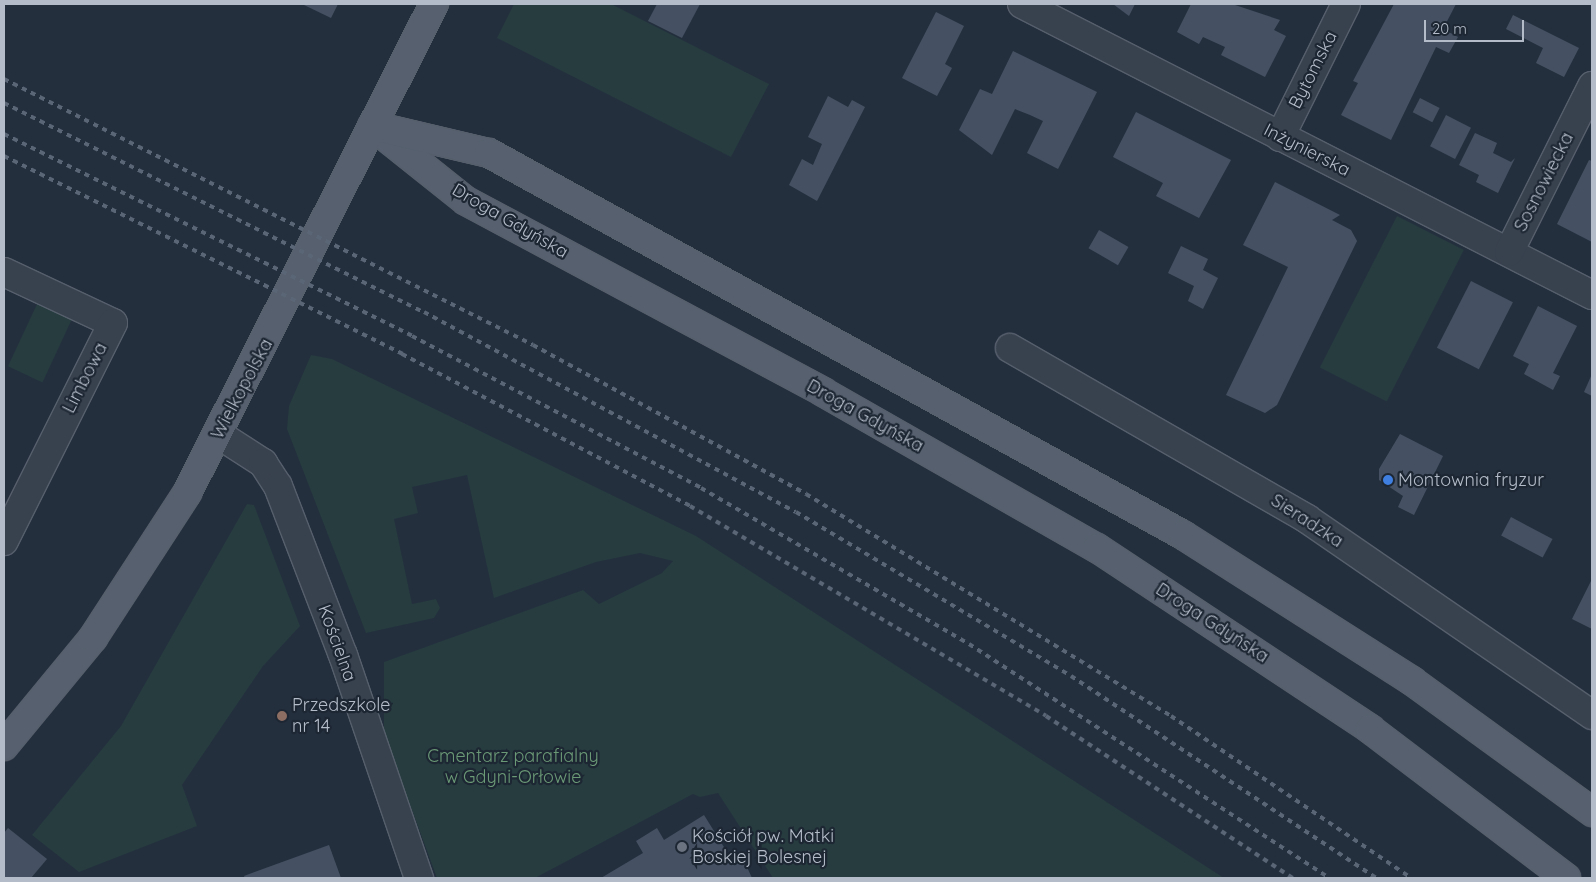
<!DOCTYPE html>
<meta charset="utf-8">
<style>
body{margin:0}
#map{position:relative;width:1596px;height:882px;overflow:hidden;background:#242f3e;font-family:Quicksand,sans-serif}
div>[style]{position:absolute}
.green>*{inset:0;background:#263c3f;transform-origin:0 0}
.building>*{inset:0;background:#455162;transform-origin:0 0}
.roads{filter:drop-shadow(1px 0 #565f6c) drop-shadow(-1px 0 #565f6c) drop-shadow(0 1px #565f6c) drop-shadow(0 -1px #565f6c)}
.minor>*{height:28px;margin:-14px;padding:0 14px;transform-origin:14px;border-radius:14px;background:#38414e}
.major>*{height:28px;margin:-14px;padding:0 14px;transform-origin:14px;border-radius:14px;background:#56606e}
.rail>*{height:4px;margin-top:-2px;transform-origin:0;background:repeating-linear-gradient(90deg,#5a6575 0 5px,transparent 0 10px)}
.dots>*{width:14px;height:14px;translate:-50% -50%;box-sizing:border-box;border:2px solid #1d2633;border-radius:50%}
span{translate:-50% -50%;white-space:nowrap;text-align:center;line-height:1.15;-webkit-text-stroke:4.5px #1d2633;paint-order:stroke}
.street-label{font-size:18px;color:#b4bcc9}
.poi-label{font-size:18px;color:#b4bcc9}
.left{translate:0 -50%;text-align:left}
.park-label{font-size:18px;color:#6b9a76}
.frame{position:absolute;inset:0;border:5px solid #b4bcc9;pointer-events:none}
.scale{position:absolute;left:1424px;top:20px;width:100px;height:22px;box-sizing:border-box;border:2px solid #b4bcc9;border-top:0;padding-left:6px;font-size:15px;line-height:18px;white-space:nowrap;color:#b4bcc9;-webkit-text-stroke:4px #1d2633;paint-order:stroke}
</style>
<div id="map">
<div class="green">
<i style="clip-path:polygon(514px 4px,611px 4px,769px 84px,731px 157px,497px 38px)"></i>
<i style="left:1397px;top:216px;width:75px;height:170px;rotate:27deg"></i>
<i style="left:38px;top:302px;width:38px;height:71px;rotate:25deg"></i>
<i style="clip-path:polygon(311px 355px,332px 359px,696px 536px,1224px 878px,773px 878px,718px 793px,700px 797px,693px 794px,535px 878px,437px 878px,384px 734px,384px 662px,583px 590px,599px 604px,662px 573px,673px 561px,640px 553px,596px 562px,494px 598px,467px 475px,412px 487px,418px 513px,394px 519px,412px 604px,436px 599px,440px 608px,434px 618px,366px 633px,287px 429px,289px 406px)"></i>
<i style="clip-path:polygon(247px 504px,254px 505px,300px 626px,263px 666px,182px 785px,197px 826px,79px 872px,32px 835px,121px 726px)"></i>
</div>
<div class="building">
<i style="clip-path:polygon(302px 4px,338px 4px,331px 18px)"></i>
<i style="clip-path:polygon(657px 4px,700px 4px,682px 38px,648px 21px)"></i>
<i style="clip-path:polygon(1113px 4px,1135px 4px,1129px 16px)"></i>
<i style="clip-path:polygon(1191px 4px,1232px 4px,1280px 20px,1274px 30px,1286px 36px,1265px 77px,1221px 55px,1225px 47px,1203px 37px,1199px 44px,1177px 32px)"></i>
<i style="clip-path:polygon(1394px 4px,1456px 4px,1443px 29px,1458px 37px,1449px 53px,1436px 47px,1391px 140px,1341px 115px,1358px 83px,1353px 81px)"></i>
<i style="clip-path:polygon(936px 12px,964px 26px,945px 64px,952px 68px,937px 96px,902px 78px)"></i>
<i style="clip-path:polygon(1513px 15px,1579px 48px,1564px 77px,1536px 63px,1543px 48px,1506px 29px)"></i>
<i style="clip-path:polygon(1013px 51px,1097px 92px,1058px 169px,1027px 153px,1043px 121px,1030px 115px,1015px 109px,992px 155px,959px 130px,980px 89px,992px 94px)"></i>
<i style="clip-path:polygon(828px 96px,848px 107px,852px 100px,865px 107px,817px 201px,789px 185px,802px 159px,813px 165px,822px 144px,808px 137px)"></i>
<i style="left:1420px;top:98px;width:22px;height:16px;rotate:27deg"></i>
<i style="clip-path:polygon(1136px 112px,1231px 160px,1199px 218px,1156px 196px,1163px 183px,1113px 157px)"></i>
<i style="left:1446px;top:115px;width:28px;height:35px;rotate:27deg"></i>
<i style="clip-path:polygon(1475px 133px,1497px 143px,1493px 153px,1511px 162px,1515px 158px,1498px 193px,1476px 182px,1479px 175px,1459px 165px)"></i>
<i style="clip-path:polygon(1589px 160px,1592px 161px,1592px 242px,1557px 224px)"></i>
<i style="clip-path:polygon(1275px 182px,1340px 215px,1332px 220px,1351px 230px,1357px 241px,1277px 405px,1265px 413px,1226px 395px,1288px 267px,1243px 245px)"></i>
<i style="left:1099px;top:230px;width:34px;height:21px;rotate:30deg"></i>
<i style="clip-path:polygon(1181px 246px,1208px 259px,1203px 270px,1218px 278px,1203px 309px,1188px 301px,1194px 286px,1168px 273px)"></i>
<i style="left:1471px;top:281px;width:47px;height:75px;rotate:27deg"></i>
<i style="clip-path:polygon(1538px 306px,1577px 326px,1553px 373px,1560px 376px,1553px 390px,1524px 374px,1529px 364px,1513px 356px)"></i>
<i style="clip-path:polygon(1592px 374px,1592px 396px,1584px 392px)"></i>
<i style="clip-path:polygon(1400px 434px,1443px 456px,1414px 515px,1398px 507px,1403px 496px,1379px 480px,1379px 469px)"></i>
<i style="left:1511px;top:517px;width:47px;height:21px;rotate:28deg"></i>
<i style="clip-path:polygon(1592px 579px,1592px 629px,1572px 619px)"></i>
<i style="clip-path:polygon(704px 815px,732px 860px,741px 854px,752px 878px,601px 878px,643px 853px,636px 841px,657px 828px,664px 840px)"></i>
<i style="clip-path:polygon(8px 828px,47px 859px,31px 878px,4px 878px,4px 833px)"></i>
<i style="clip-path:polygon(329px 845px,341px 878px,245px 878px,244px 876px)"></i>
</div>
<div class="roads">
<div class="minor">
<i style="left:1022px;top:4px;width:640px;rotate:27.05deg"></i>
<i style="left:1280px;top:137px;width:148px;rotate:-63.6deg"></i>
<i style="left:1509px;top:252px;width:186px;rotate:-63.4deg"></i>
<i style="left:4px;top:272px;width:120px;rotate:25.1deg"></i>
<i style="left:113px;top:323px;width:244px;rotate:116.6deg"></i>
<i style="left:1010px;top:348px;width:343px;rotate:29.9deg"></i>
<i style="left:1307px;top:519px;width:346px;rotate:34.5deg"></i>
<i style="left:218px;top:434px;width:54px;rotate:32.8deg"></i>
<i style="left:263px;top:463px;width:27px;rotate:57deg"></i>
<i style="left:278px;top:486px;width:181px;rotate:69deg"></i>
<i style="left:343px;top:655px;width:236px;rotate:71.2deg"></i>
</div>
<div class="major">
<i style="left:372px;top:126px;width:120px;rotate:38.6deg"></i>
<i style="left:466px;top:201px;width:405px;rotate:28.1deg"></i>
<i style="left:823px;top:392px;width:315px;rotate:29.7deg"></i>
<i style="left:1097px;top:548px;width:328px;rotate:33.5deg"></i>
<i style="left:1370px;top:729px;width:246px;rotate:37.2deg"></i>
<i style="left:378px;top:127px;width:114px;rotate:13.2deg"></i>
<i style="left:489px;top:153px;width:792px;rotate:28.83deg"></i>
<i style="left:1183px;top:535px;width:272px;rotate:32.5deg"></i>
<i style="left:1412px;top:681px;width:223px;rotate:36deg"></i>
<i style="left:4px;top:746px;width:140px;rotate:-50.5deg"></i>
<i style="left:93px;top:638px;width:173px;rotate:-57deg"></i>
<i style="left:187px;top:493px;width:548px;rotate:-63.2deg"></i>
</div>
</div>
<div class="rail">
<i style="left:4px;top:79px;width:592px;rotate:26.69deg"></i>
<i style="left:533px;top:345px;width:311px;rotate:28.6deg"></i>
<i style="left:806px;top:494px;width:427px;rotate:31.3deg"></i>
<i style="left:1171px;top:716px;width:290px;rotate:34deg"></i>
<i style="left:4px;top:103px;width:469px;rotate:26.5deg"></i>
<i style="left:424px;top:312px;width:422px;rotate:28.3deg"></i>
<i style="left:796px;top:512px;width:320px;rotate:30.8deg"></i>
<i style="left:1071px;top:676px;width:366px;rotate:33.5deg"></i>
<i style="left:4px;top:134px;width:455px;rotate:26.3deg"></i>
<i style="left:412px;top:336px;width:327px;rotate:27.7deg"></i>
<i style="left:701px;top:488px;width:310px;rotate:30.2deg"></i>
<i style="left:969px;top:644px;width:429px;rotate:33deg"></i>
<i style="left:4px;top:156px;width:445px;rotate:26.4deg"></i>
<i style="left:402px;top:354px;width:326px;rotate:27.8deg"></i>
<i style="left:690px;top:506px;width:413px;rotate:30.5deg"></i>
<i style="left:1046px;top:716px;width:295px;rotate:33.3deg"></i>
</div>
<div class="dots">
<i style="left:1388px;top:480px;background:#3f7fe0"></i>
<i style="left:282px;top:716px;background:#8d6e63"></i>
<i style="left:682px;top:847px;background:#6b7280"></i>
</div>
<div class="street-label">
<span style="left:1313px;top:70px;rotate:-63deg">Bytomska</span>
<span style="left:1307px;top:150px;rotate:27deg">Inżynierska</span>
<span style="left:1544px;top:182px;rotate:-63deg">Sosnowiecka</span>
<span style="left:510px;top:221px;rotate:30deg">Droga Gdyńska</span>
<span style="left:85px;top:378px;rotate:-63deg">Limbowa</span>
<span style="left:242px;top:389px;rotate:-62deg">Wielkopolska</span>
<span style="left:865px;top:416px;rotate:29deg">Droga Gdyńska</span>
<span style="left:1307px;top:521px;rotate:33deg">Sieradzka</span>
<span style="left:1212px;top:623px;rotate:33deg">Droga Gdyńska</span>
<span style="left:337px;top:643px;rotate:70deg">Kościelna</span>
</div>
<div class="poi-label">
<span class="left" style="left:1398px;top:480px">Montownia fryzur</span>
<span class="left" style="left:292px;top:716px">Przedszkole<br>nr 14</span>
<span class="left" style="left:692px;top:847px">Kościół pw. Matki<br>Boskiej Bolesnej</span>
</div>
<div class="park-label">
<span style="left:513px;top:767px">Cmentarz parafialny<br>w Gdyni-Orłowie</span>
</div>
<div class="frame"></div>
<div class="scale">20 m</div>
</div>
